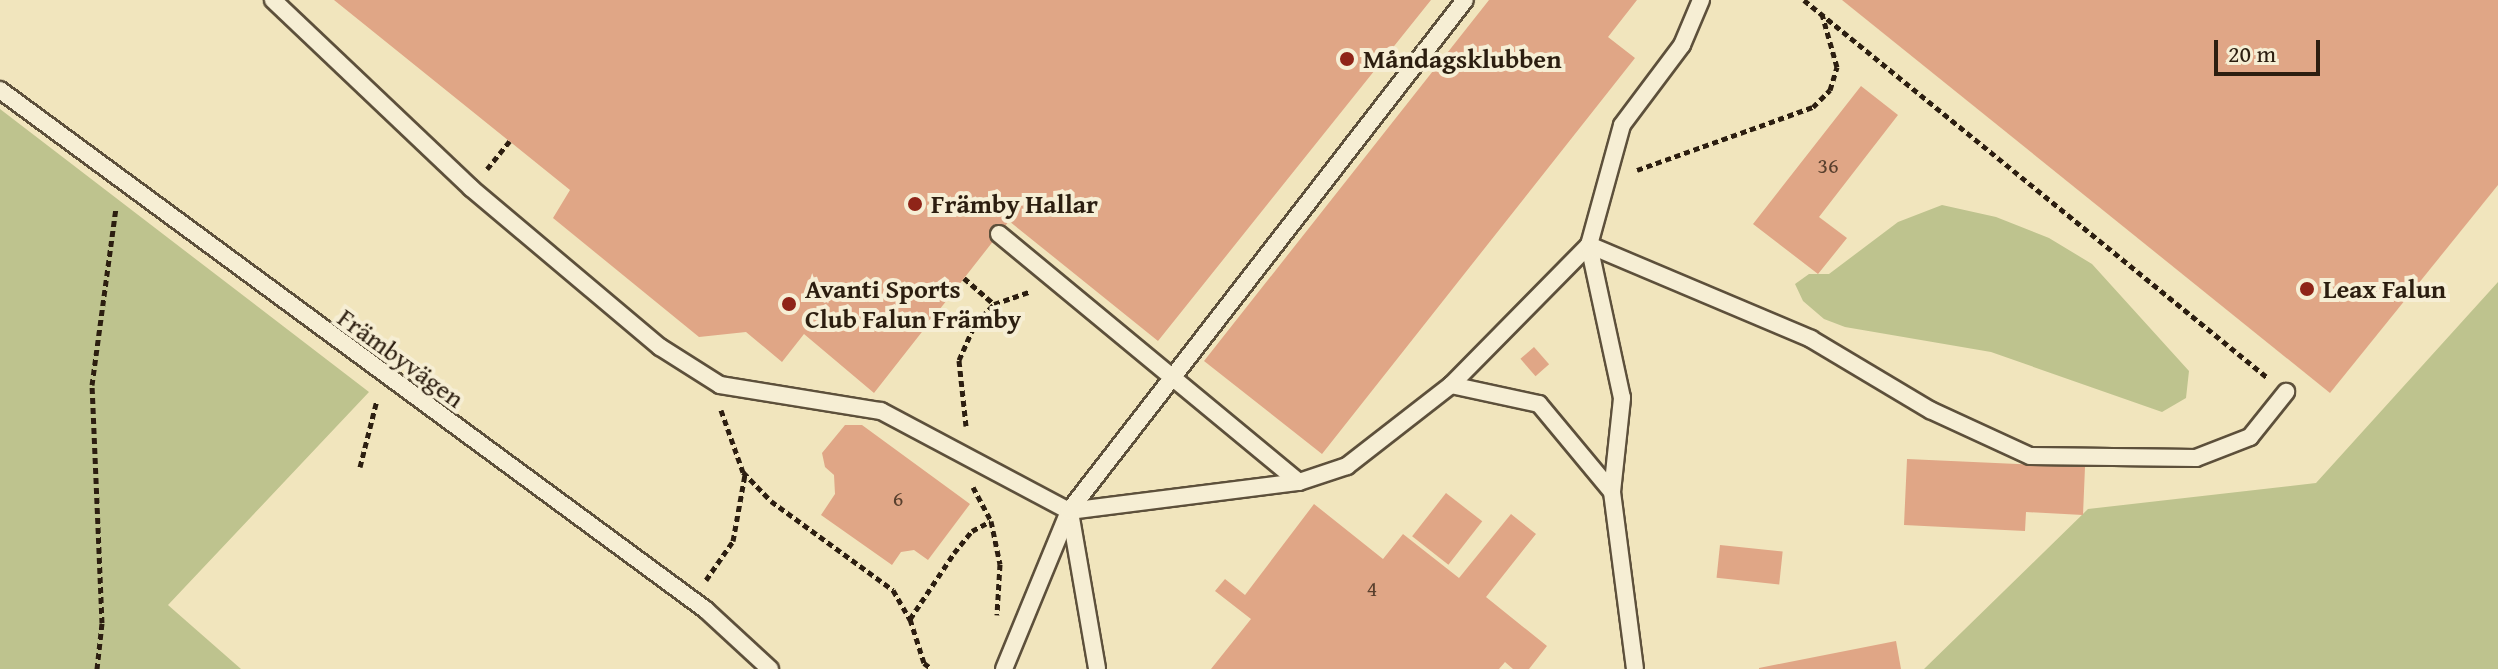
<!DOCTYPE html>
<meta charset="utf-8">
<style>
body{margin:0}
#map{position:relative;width:2498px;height:669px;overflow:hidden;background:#f1e5bd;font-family:"Gentium Book Plus",serif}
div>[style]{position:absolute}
.green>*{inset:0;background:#bec38e}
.building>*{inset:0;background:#e0a686;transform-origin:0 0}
.path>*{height:5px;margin-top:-2.5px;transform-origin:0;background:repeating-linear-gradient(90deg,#2c1e10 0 6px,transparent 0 10px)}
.roads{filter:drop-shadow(2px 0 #5d503b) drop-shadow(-2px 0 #5d503b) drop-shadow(0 2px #5d503b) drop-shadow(0 -2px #5d503b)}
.lane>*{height:16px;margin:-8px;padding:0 8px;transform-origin:8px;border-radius:8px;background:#f6eed4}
.dots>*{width:22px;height:22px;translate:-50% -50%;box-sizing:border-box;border:4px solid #f6eed4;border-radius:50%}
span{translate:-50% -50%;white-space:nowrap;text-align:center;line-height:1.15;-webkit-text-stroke:8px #f6eed4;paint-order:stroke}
.number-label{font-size:22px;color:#59402e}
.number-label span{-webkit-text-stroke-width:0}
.poi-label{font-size:26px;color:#2c1e10;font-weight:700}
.left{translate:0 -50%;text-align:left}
.street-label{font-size:26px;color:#2c1e10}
.scale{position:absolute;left:2214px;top:40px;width:106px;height:36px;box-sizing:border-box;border:4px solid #2c1e10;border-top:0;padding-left:10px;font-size:24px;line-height:28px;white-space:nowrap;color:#2c1e10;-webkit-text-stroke:6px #f6eed4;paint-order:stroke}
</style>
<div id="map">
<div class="green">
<i style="clip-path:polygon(0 109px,369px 392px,168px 605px,241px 669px,0 669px)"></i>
<i style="clip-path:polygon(1942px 205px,1996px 217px,2049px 238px,2092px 264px,2189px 371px,2186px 398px,2162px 412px,1991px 352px,1845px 327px,1824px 319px,1803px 301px,1795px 284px,1809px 274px,1829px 274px,1898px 222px)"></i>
<i style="clip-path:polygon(2498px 282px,2498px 669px,1924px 669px,2088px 509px,2316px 483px)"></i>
</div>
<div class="building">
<i style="clip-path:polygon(334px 0,1431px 0,1158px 341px,1009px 221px,874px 393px,804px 334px,782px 362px,746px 332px,699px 337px,553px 218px,570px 190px)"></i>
<i style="clip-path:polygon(1489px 0,1637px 0,1608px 37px,1635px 58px,1322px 454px,1204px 361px)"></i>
<i style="clip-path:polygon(1842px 0,2498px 0,2498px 185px,2330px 393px)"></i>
<i style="clip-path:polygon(1861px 86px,1898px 115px,1819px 217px,1847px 238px,1818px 274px,1753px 224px)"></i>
<i style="left:1534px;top:347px;width:23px;height:18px;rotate:49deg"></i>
<i style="clip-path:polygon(845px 425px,862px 425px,970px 504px,928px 560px,914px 550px,901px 552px,892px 565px,821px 515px,835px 494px,834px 475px,825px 467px,822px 453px)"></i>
<i style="clip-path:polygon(1907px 459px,2085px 467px,2083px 515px,2026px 512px,2025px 531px,1904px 525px)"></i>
<i style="left:1446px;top:493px;width:46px;height:55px;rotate:38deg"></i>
<i style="clip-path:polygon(1314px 504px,1383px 559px,1403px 534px,1459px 578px,1511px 514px,1536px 534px,1486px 597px,1547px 646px,1529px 669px,1513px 669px,1505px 662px,1499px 669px,1211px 669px,1251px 619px,1215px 591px,1225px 579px,1245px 595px)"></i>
<i style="left:1720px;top:545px;width:63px;height:33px;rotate:6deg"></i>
<i style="clip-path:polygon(1896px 641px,1901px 669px,1759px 669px,1759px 668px)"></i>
</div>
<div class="path">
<i style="left:1804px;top:0;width:598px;rotate:39.17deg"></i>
<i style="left:487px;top:169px;width:36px;rotate:-51deg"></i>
<i style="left:1637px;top:170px;width:187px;rotate:-19.7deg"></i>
<i style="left:1813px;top:107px;width:24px;rotate:-45deg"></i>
<i style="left:1830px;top:90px;width:24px;rotate:-73deg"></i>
<i style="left:1837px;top:67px;width:55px;rotate:-105.8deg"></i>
<i style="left:964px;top:278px;width:40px;rotate:41deg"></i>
<i style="left:721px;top:410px;width:66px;rotate:70.5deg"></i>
<i style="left:743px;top:472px;width:40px;rotate:46deg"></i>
<i style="left:771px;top:501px;width:151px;rotate:36.1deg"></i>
<i style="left:893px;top:590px;width:34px;rotate:60deg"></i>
<i style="left:910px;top:619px;width:46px;rotate:72.3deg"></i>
<i style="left:924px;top:663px;width:10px;rotate:37deg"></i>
<i style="left:966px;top:426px;width:66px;rotate:-96.1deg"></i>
<i style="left:959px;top:360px;width:39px;rotate:-66deg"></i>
<i style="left:975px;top:324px;width:28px;rotate:-46deg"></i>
<i style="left:994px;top:304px;width:37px;rotate:-19deg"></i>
<i style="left:360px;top:467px;width:69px;rotate:-75.8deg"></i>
<i style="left:973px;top:487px;width:38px;rotate:62deg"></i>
<i style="left:991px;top:521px;width:44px;rotate:78.2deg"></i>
<i style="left:1000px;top:564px;width:51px;rotate:93.4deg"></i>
<i style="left:706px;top:580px;width:47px;rotate:-55.3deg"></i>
<i style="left:733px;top:541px;width:68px;rotate:-79.8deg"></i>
<i style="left:910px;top:619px;width:79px;rotate:-56.3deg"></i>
<i style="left:954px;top:553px;width:28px;rotate:-51deg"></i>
<i style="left:972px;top:531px;width:21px;rotate:-28deg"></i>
<i style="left:97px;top:669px;width:46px;rotate:-83.8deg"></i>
<i style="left:102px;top:623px;width:238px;rotate:-92.4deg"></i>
<i style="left:92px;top:385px;width:179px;rotate:-82.3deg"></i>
</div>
<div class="roads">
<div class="lane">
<i style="left:273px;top:0;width:273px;rotate:43.5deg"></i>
<i style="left:471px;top:188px;width:247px;rotate:40.1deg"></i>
<i style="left:660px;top:347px;width:71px;rotate:32.3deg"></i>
<i style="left:720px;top:385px;width:163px;rotate:9.2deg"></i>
<i style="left:881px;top:411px;width:213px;rotate:28deg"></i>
<i style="left:1069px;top:511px;width:232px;rotate:-7.2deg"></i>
<i style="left:1299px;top:482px;width:51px;rotate:-18.4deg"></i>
<i style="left:1347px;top:466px;width:132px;rotate:-37.9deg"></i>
<i style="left:1451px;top:385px;width:197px;rotate:-45.4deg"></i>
<i style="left:1589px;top:245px;width:124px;rotate:-74.6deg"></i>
<i style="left:1622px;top:125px;width:100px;rotate:-53.1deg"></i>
<i style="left:1682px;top:45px;width:49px;rotate:-67.1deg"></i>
<i style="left:0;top:90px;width:877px;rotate:36.37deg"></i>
<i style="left:706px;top:610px;width:87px;rotate:42.7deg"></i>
<i style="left:999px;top:234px;width:389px;rotate:39.6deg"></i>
<i style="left:1451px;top:385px;width:90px;rotate:12.2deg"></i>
<i style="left:1539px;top:404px;width:114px;rotate:50.3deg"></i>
<i style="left:1612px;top:492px;width:178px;rotate:82.6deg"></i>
<i style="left:1612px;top:492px;width:95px;rotate:-83.9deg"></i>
<i style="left:1622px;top:398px;width:157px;rotate:-102.2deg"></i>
<i style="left:1589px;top:245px;width:241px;rotate:22.9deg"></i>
<i style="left:1811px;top:339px;width:139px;rotate:30.8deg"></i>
<i style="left:1930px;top:410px;width:110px;rotate:24.7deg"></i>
<i style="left:2030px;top:456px;width:166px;rotate:0.7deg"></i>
<i style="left:2196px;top:458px;width:58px;rotate:-21.3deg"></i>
<i style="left:2250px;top:437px;width:58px;rotate:-51.3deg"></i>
<i style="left:1070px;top:512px;width:159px;rotate:80.2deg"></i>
<i style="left:1004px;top:669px;width:171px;rotate:-67.6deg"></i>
<i style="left:1069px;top:511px;width:646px;rotate:-52.23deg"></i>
</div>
</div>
<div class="dots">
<i style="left:1347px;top:59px;background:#8f2418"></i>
<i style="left:915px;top:204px;background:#8f2418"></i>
<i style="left:2307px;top:289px;background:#8f2418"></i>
<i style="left:789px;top:304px;background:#8f2418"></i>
</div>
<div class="number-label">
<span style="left:1828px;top:166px">36</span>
<span style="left:898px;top:499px">6</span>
<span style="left:1372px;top:589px">4</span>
</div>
<div class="poi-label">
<span class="left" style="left:1363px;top:59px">Måndagsklubben</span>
<span class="left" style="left:931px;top:204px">Främby Hallar</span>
<span class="left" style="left:805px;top:304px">Avanti Sports<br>Club Falun Främby</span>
<span class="left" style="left:2323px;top:289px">Leax Falun</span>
</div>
<div class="street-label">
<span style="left:401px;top:358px;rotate:36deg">Främbyvägen</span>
</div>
<div class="scale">20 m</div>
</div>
